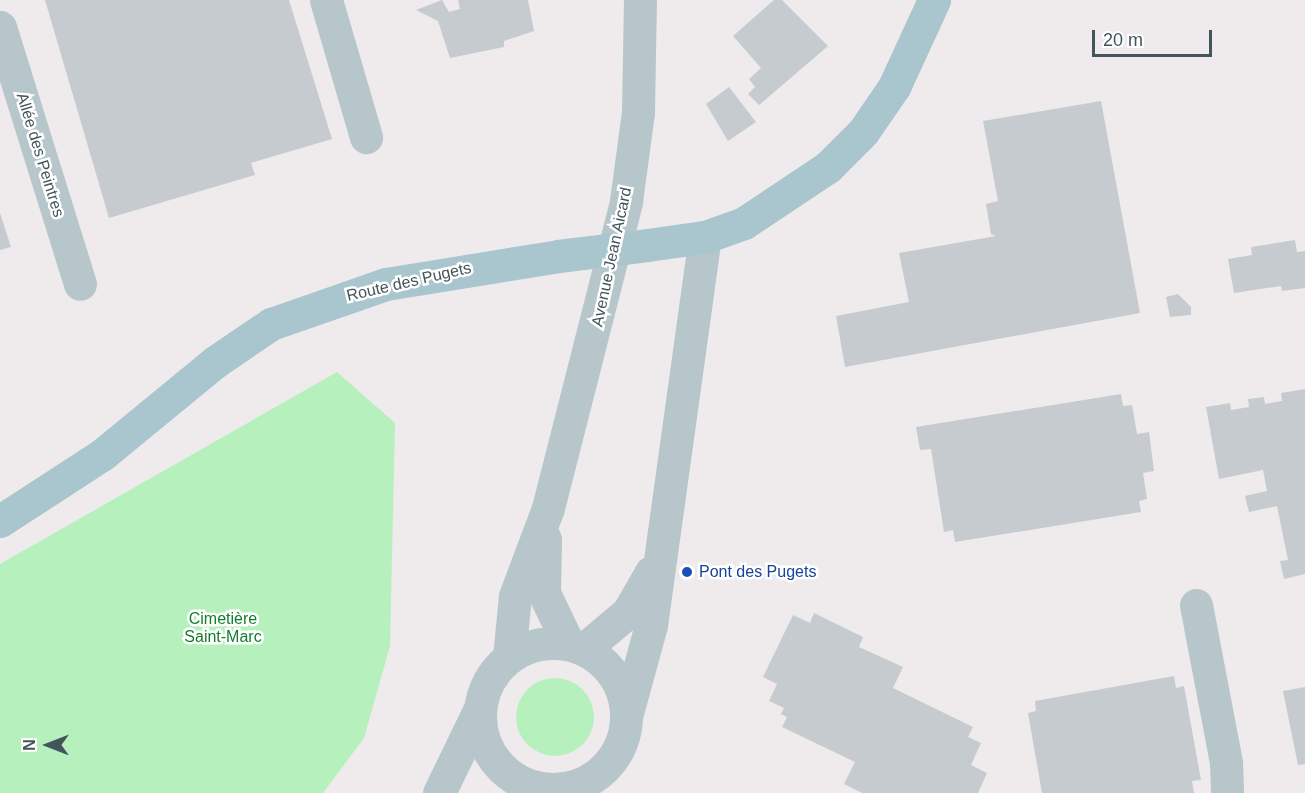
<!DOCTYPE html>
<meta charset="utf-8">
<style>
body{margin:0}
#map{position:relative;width:1305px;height:793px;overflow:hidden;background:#efebec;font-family:Helvetica,sans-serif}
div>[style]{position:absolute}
.green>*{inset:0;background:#b6f0bd}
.round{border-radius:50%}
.building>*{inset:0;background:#c5cbcf}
.minor>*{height:33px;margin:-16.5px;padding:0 16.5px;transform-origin:16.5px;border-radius:16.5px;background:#b6c6ca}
.minor>.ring{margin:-16.5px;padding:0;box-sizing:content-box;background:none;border:33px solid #b6c6ca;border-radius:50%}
.major>*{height:33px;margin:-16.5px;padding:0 16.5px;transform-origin:16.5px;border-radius:16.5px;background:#a9c5cd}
.major-bridge>*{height:33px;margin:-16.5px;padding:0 16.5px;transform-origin:16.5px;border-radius:16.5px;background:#a9c5cd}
.dots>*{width:16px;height:16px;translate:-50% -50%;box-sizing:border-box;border:3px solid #fff;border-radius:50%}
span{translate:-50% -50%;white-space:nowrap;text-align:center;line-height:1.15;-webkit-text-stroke:5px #fff;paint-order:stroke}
.street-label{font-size:16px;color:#43555a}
.transit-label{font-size:16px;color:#164399}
.left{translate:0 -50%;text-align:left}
.park-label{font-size:16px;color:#127e2b}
.north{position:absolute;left:18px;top:715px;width:60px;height:60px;-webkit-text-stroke:4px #fff;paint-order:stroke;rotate:270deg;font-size:16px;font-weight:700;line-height:24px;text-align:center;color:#43555a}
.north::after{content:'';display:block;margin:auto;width:21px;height:27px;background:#43555a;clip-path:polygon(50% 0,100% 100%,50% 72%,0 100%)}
.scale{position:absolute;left:1092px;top:30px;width:120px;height:27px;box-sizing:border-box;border:3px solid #43555a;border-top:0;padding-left:8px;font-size:18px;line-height:21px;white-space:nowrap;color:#43555a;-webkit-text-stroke:4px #fff;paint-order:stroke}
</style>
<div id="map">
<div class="green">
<i style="clip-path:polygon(337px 372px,395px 423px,390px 646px,364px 738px,323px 793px,0 793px,0 564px)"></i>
<i class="round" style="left:516px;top:678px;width:78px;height:78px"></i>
</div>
<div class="building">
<i style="clip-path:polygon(45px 0,289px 0,332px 139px,251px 163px,255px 175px,109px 218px)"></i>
<i style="clip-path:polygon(442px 0,449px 12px,460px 9px,458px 0,528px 0,534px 31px,504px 41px,504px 47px,450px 58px,438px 21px,416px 10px)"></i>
<i style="clip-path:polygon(774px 0,782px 0,828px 46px,759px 105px,748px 94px,755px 87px,749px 79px,761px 68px,733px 36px)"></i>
<i style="clip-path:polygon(729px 87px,756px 122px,728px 141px,706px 104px)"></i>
<i style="clip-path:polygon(1101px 101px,1140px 313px,845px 367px,836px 316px,909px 302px,899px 253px,996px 236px,991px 234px,986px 204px,998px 201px,983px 121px)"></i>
<i style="clip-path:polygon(0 213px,11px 247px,0 250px)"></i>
<i style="clip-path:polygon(1295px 240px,1297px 252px,1305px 251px,1305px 288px,1282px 291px,1281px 286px,1234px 293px,1228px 259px,1252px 255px,1251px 247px)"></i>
<i style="clip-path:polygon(1178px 294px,1191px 307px,1191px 315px,1170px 317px,1166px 297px)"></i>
<i style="clip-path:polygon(1305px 389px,1305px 574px,1284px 579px,1280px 561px,1288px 560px,1277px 506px,1249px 512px,1245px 496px,1267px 491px,1263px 470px,1219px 479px,1206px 407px,1230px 403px,1231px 410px,1249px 407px,1248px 399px,1264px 397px,1265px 404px,1282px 401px,1281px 393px)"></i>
<i style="clip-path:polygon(1121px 394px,1123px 406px,1132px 405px,1137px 434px,1149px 432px,1154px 471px,1143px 473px,1147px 499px,1139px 501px,1141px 512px,955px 542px,953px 530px,944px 532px,931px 449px,920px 450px,916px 427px)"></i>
<i style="clip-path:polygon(814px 613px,863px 637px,859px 647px,903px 667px,893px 688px,973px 727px,968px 737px,981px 743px,971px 765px,987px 773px,978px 793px,862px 793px,844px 784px,855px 762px,782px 727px,787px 717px,781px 714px,784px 708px,769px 701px,777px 684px,763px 677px,793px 615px,810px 623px)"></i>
<i style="clip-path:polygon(1174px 676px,1176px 688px,1184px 686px,1201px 780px,1192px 781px,1194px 793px,1042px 793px,1028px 713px,1036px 711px,1035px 701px)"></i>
<i style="clip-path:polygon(1305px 687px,1305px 764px,1298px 765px,1283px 691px)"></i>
</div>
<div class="minor">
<i style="left:326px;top:0;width:143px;rotate:73.7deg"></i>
<i style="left:0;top:27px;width:269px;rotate:72.7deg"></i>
<i style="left:545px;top:539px;width:54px;rotate:91.1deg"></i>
<i style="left:544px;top:593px;width:55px;rotate:64.4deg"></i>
<i style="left:1196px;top:605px;width:160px;rotate:79.2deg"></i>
<i style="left:1226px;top:762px;width:31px;rotate:88deg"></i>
<i class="ring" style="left:480px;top:643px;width:113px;height:113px"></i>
<i style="left:584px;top:649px;width:57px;rotate:-40.1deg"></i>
<i style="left:628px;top:612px;width:46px;rotate:-60.1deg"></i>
<i style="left:509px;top:657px;width:61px;rotate:-84.4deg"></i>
<i style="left:515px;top:596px;width:94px;rotate:-69.4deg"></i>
<i style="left:548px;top:508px;width:317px;rotate:-75.7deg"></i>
<i style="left:626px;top:201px;width:90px;rotate:-82.3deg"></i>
<i style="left:638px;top:112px;width:112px;rotate:-89deg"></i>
<i style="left:627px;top:713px;width:91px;rotate:-74.7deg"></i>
<i style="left:651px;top:625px;width:392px;rotate:-82.1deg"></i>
<i style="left:439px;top:793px;width:94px;rotate:-64.2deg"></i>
</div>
<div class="major">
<i style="left:647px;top:245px;width:59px;rotate:-7.9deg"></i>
<i style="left:705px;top:237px;width:41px;rotate:-19.7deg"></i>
<i style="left:744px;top:223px;width:101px;rotate:-33.7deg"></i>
<i style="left:828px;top:167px;width:49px;rotate:-45deg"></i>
<i style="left:863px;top:132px;width:55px;rotate:-55.4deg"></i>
<i style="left:894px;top:87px;width:96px;rotate:-65.3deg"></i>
<i style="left:0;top:521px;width:123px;rotate:-33deg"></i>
<i style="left:103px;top:454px;width:145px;rotate:-39.4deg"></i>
<i style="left:215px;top:362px;width:68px;rotate:-34.2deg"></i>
<i style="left:271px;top:324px;width:122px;rotate:-19.2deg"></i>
<i style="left:386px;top:284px;width:174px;rotate:-9.2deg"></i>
</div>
<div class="major-bridge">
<i style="left:558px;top:256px;width:90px;rotate:-7deg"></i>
</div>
<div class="dots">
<i style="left:687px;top:572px;background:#1a4fb4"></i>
</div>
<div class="street-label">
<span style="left:40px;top:155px;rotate:73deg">Allée des Peintres</span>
<span style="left:612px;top:257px;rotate:-78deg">Avenue Jean Aicard</span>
<span style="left:409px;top:282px;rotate:-13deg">Route des Pugets</span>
</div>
<div class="transit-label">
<span class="left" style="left:699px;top:572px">Pont des Pugets</span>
</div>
<div class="park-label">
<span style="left:223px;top:628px">Cimetière<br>Saint-Marc</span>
</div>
<div class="north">N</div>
<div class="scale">20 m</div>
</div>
